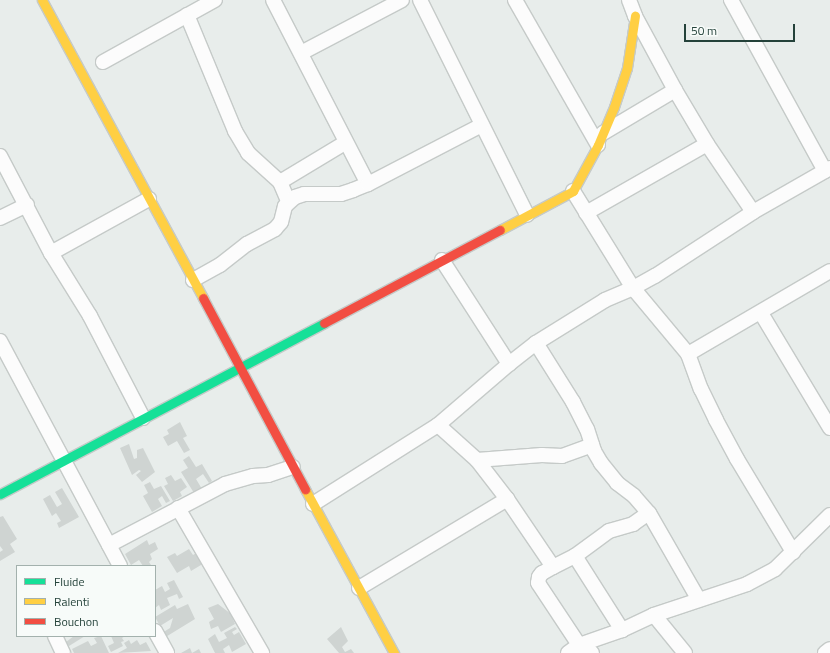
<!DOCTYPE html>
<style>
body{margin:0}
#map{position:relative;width:830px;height:653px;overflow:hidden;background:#e8edeb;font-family:"Titillium Web",sans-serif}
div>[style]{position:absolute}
.building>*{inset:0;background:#cfd4d2}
.roads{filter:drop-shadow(1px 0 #c5cac8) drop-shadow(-1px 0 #c5cac8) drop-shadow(0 1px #c5cac8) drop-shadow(0 -1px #c5cac8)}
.street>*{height:14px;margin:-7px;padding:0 7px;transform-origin:7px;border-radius:7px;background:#fcfcfc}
.fast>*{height:9px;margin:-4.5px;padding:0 4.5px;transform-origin:4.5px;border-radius:4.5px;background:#16e098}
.slow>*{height:9px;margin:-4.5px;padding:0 4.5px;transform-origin:4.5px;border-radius:4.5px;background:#ffcf43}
.jam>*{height:9px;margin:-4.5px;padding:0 4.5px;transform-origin:4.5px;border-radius:4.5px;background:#f24e42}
span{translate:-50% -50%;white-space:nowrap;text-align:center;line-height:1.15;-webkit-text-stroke:3.5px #f7fbf9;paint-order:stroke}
.legend{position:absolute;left:16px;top:565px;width:140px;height:72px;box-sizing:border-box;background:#f7fbf9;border:1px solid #a3b1ad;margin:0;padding:5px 7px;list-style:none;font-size:12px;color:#24423a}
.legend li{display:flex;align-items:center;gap:8px;height:20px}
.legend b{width:20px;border:1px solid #a3b1ad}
.scale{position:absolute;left:684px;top:24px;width:111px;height:18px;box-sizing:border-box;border:2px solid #24423a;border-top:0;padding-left:5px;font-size:12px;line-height:14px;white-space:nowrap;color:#24423a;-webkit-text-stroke:3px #f7fbf9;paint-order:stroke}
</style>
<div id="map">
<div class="building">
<i style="clip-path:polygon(180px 422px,187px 436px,183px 438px,190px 450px,184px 453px,177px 441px,168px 446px,163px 437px,169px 434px,167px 430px)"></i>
<i style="clip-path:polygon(129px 444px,134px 459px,137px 458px,137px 450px,143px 448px,155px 472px,142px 482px,136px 475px,141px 471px,139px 470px,132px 475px,120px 448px)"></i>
<i style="clip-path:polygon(189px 456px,196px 467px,202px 464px,212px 481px,209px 483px,203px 474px,196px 479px,202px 489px,194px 493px,181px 472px,188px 468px,183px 460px)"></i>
<i style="clip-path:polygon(171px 475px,175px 481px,181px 478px,187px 487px,180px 492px,182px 496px,173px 501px,164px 486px,168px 484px,165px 478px)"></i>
<i style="clip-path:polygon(150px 482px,154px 489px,161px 486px,170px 501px,166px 503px,162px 496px,158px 499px,162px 506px,152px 512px,143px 496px,148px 493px,144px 485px)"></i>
<i style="clip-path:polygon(62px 488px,79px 517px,59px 528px,57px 523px,61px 521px,56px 513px,52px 516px,43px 499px,50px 495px,57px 507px,62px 504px,55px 492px)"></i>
<i style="clip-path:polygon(3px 516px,17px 539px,10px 544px,15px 552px,0 561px,0 552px,3px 550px,0 546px,0 517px)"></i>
<i style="clip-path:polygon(147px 540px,149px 545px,155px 542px,158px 549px,150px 554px,152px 559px,149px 562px,151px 565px,143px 566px,139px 560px,131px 565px,125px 554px)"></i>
<i style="clip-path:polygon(189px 549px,193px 555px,200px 551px,206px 562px,191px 571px,189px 566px,177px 573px,167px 557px,175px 553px,177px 556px)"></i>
<i style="clip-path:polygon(174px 580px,183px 597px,179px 599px,177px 594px,167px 598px,170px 605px,161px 610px,159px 605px,155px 608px,155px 590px,162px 586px,165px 592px,170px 589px,167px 583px)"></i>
<i style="clip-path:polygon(188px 604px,195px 619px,164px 638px,162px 633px,170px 628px,173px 618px,160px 626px,155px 617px,175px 605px,177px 609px)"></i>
<i style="clip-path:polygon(218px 604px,231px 614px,235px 624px,221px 632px,218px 626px,211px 629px,209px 622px,214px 619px,208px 608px)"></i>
<i style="clip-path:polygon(235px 627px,237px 629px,232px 632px,234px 635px,239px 632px,246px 644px,232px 652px,229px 645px,223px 649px,225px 653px,215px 653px,208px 639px,215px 634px,219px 642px,227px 638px,224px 633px)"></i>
<i style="clip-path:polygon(341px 627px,348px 641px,342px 647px,345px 652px,351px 649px,354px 653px,339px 653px,327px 639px)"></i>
<i style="clip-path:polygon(74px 636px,85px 636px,69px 646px,66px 642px)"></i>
<i style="clip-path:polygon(101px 636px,109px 653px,74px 653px,72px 649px,88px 641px,91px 646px,97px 643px,94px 638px)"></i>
<i style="clip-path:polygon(111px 636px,125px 636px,122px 638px,124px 641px,121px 642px,123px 646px,111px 652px,108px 646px,114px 643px)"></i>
<i style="clip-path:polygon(129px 640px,131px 644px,137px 640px,140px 645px,146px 642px,151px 651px,118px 653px,127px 648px,124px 643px)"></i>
<i style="clip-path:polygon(190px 648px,192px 653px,199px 649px,201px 653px,181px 653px)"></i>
</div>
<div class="roads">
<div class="street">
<i style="left:273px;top:0;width:207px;rotate:62.7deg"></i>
<i style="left:420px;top:0;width:240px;rotate:63.5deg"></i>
<i style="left:515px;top:0;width:167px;rotate:60.2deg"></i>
<i style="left:629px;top:0;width:17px;rotate:69deg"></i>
<i style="left:635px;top:16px;width:84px;rotate:61.6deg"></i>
<i style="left:675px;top:90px;width:63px;rotate:59.3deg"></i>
<i style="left:707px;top:144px;width:82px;rotate:55.9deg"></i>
<i style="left:731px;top:0;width:195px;rotate:61.2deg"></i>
<i style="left:187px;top:15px;width:126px;rotate:67.5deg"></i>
<i style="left:235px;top:131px;width:26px;rotate:59deg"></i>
<i style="left:248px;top:153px;width:43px;rotate:42.2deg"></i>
<i style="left:280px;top:182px;width:21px;rotate:67deg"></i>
<i style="left:301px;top:53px;width:114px;rotate:-27.7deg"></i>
<i style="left:103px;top:62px;width:128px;rotate:-29deg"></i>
<i style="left:603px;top:133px;width:84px;rotate:-30.8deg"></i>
<i style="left:0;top:156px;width:110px;rotate:62.3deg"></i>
<i style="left:51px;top:253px;width:112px;rotate:-28.9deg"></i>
<i style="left:280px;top:182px;width:76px;rotate:-31deg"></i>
<i style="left:573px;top:191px;width:114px;rotate:58.3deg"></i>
<i style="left:633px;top:288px;width:86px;rotate:50.2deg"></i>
<i style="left:688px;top:354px;width:37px;rotate:70deg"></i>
<i style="left:701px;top:389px;width:34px;rotate:64deg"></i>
<i style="left:716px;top:420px;width:44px;rotate:61.7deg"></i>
<i style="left:737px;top:459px;width:109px;rotate:58.9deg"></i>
<i style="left:586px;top:213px;width:139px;rotate:-29.7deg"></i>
<i style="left:0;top:218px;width:30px;rotate:-26deg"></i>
<i style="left:51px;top:253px;width:74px;rotate:58.2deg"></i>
<i style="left:90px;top:316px;width:115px;rotate:62.5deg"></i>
<i style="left:442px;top:260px;width:124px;rotate:57.2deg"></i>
<i style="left:193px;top:280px;width:31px;rotate:-29deg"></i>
<i style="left:220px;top:265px;width:34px;rotate:-38deg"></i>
<i style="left:247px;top:244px;width:32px;rotate:-28deg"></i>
<i style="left:275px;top:229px;width:9px;rotate:-49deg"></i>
<i style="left:281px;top:222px;width:16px;rotate:-76deg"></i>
<i style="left:285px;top:206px;width:13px;rotate:-42deg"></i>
<i style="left:295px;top:197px;width:9px;rotate:-18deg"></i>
<i style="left:304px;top:194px;width:37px"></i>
<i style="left:341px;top:194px;width:13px;rotate:-18deg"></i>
<i style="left:353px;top:190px;width:16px;rotate:-22deg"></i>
<i style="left:368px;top:184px;width:128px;rotate:-27.4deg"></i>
<i style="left:761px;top:313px;width:134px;rotate:59deg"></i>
<i style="left:0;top:341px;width:255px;rotate:61.9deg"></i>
<i style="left:536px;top:343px;width:70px;rotate:57.9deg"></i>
<i style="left:573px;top:402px;width:30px;rotate:63deg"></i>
<i style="left:587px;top:429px;width:23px;rotate:72deg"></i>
<i style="left:594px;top:451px;width:14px;rotate:60deg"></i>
<i style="left:601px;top:463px;width:26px;rotate:51deg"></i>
<i style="left:617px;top:483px;width:21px;rotate:37deg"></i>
<i style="left:634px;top:496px;width:23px;rotate:49deg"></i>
<i style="left:649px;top:513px;width:100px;rotate:60.1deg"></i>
<i style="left:688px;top:354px;width:164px;rotate:-30.3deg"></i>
<i style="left:438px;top:425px;width:52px;rotate:41.9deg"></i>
<i style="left:477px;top:460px;width:49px;rotate:52.4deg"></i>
<i style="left:507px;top:499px;width:82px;rotate:55.9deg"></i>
<i style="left:553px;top:567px;width:25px;rotate:-27deg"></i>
<i style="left:575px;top:556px;width:42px;rotate:-36.3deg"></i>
<i style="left:609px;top:531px;width:25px;rotate:-16deg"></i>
<i style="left:633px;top:524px;width:19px;rotate:-35deg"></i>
<i style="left:477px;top:460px;width:65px;rotate:-4.4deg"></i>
<i style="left:542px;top:455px;width:20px;rotate:3deg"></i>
<i style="left:562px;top:456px;width:32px;rotate:-20deg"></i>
<i style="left:313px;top:504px;width:148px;rotate:-32.3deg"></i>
<i style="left:438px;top:425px;width:94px;rotate:-40.7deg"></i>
<i style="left:509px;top:364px;width:34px;rotate:-38deg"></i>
<i style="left:536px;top:343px;width:81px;rotate:-31.9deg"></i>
<i style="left:605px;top:300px;width:30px;rotate:-23deg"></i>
<i style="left:633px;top:288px;width:25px;rotate:-29deg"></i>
<i style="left:655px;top:276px;width:117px;rotate:-33.1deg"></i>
<i style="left:753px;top:212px;width:89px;rotate:-29.7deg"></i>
<i style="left:178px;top:508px;width:168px;rotate:59.9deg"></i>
<i style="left:109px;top:545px;width:131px;rotate:-27.7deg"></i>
<i style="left:225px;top:484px;width:29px;rotate:-16deg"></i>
<i style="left:253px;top:476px;width:15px;rotate:-4deg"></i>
<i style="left:268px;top:475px;width:26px;rotate:-18deg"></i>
<i style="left:575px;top:556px;width:88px;rotate:57.6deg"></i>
<i style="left:553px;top:567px;width:13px;rotate:151deg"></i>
<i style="left:542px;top:573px;width:5px;rotate:127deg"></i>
<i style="left:539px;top:577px;width:6px;rotate:99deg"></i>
<i style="left:538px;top:583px;width:74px;rotate:56.5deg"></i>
<i style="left:579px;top:645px;width:9px;rotate:21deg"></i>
<i style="left:587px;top:648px;width:7px;rotate:45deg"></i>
<i style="left:359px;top:588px;width:173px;rotate:-31deg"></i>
<i style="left:654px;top:615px;width:49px;rotate:50.8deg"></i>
<i style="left:155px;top:631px;width:25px;rotate:61deg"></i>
<i style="left:55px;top:636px;width:19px;rotate:65deg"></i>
<i style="left:568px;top:653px;width:14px;rotate:-36deg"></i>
<i style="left:579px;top:645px;width:46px;rotate:-19.2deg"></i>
<i style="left:622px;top:630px;width:35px;rotate:-25deg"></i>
<i style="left:654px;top:615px;width:98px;rotate:-18.4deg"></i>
<i style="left:747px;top:584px;width:32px;rotate:-28deg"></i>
<i style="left:775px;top:569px;width:77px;rotate:-44.5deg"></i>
<i style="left:825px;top:653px;width:6px;rotate:-39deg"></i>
</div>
<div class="fast">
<i style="left:0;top:494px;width:366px;rotate:-27.8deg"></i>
</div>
<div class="slow">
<i style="left:42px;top:0;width:339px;rotate:61.6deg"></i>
<i style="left:500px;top:230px;width:83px;rotate:-28.1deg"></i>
<i style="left:573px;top:191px;width:52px;rotate:-61.5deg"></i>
<i style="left:598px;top:145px;width:41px;rotate:-67.2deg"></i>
<i style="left:614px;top:107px;width:41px;rotate:-71.6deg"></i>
<i style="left:627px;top:68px;width:53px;rotate:-81.3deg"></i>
<i style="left:305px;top:489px;width:187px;rotate:61.5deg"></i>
</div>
<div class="jam">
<i style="left:203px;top:298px;width:217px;rotate:61.9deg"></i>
<i style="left:324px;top:323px;width:199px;rotate:-27.9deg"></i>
</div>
</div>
<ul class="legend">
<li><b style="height:5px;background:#16e098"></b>Fluide</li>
<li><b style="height:5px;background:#ffcf43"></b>Ralenti</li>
<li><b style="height:5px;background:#f24e42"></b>Bouchon</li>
</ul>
<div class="scale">50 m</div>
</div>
